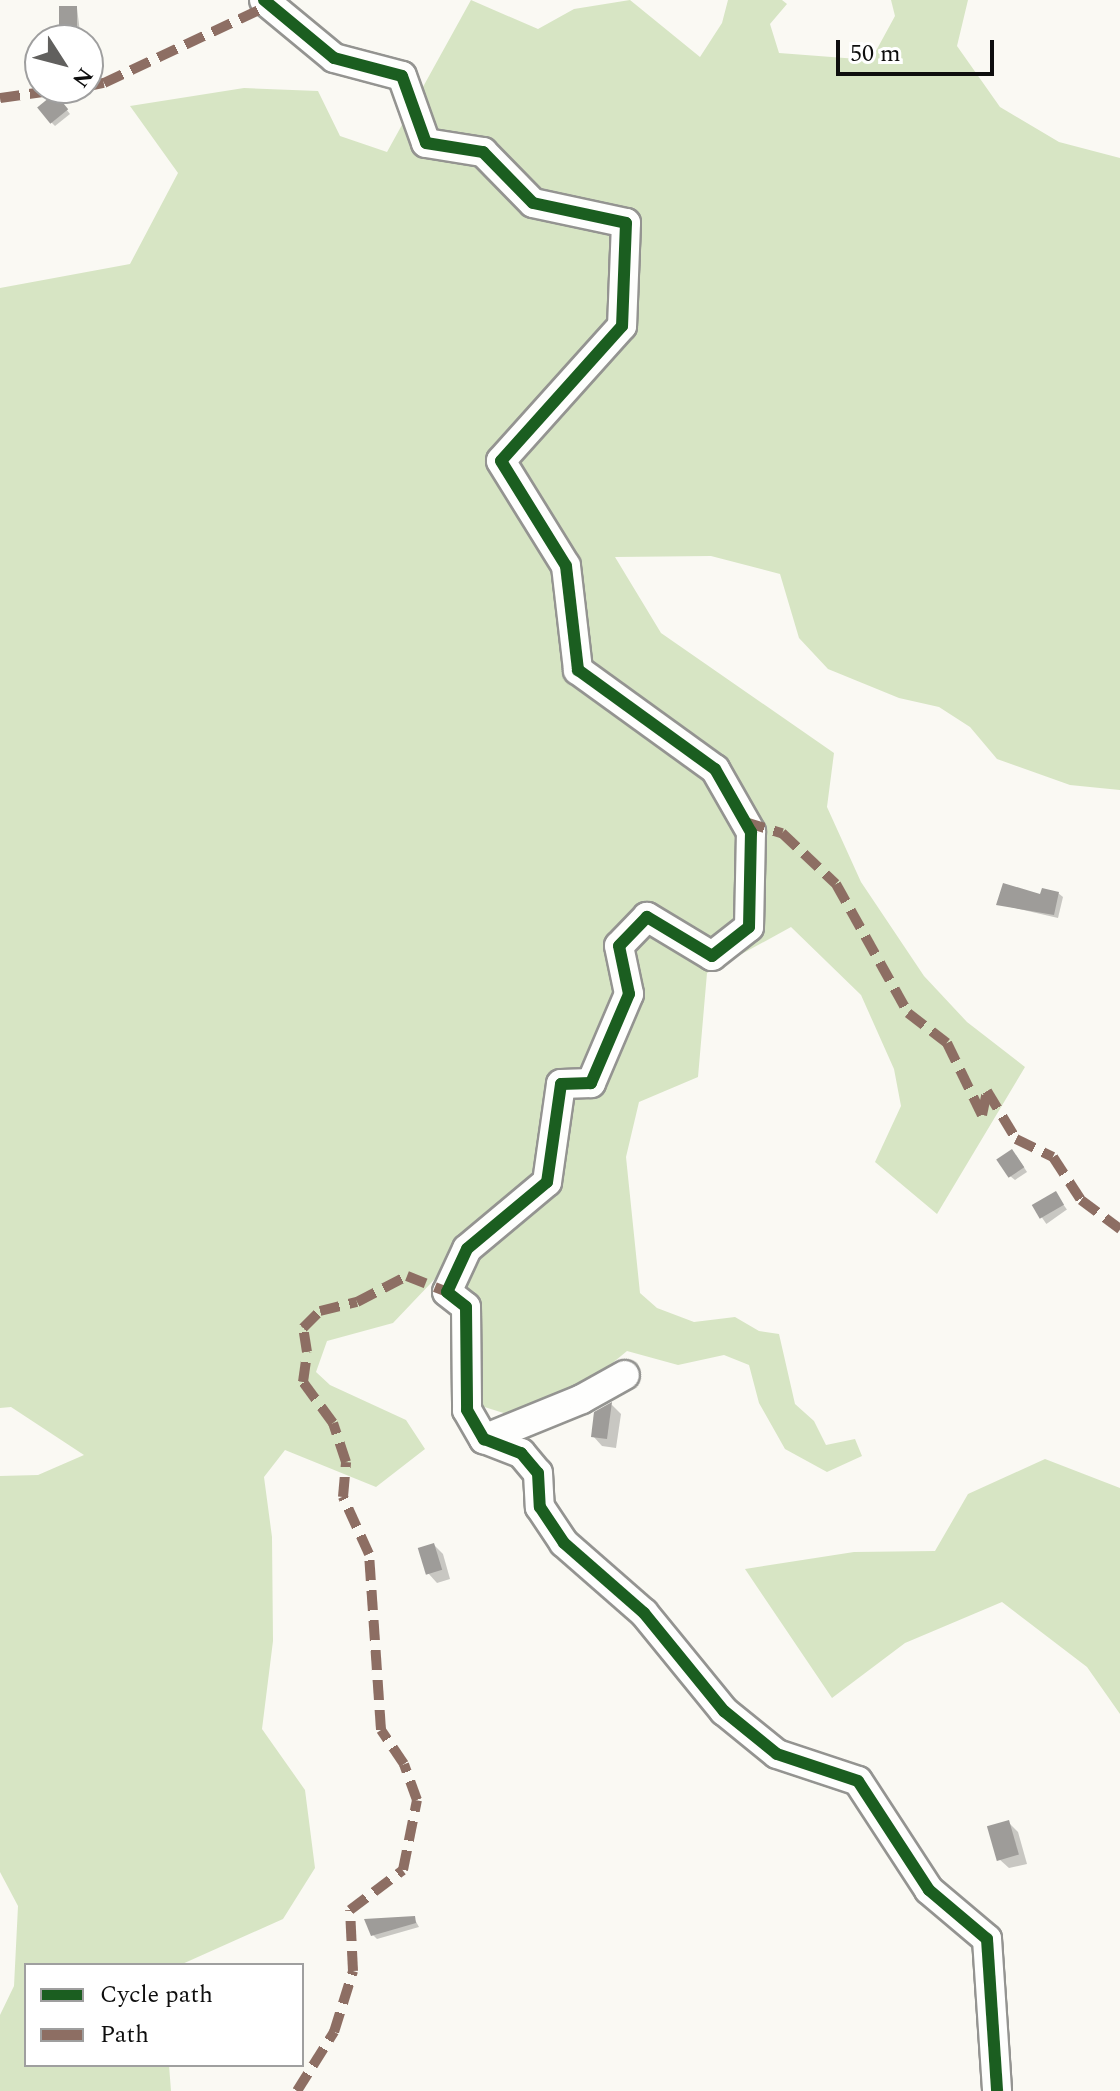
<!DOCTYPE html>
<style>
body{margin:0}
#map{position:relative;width:1120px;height:2091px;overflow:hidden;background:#faf9f3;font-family:Spectral,serif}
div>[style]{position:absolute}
.forest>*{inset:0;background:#d7e5c4}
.shadow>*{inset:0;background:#0003;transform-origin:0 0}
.building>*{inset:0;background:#9e9c99;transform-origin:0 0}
.roads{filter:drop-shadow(2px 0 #949491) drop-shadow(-2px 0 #949491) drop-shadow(0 2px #949491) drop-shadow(0 -2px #949491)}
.minor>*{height:28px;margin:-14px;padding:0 14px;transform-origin:14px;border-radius:14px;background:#fefefd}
.quiet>*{height:10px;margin-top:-5px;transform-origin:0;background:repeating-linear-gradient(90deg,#8d6e63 0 20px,transparent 0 30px)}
.cycleway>*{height:12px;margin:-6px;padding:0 6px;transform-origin:6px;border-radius:6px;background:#1b5e20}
span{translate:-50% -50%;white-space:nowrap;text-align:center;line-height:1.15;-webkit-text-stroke:8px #fff;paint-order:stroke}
.legend{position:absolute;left:24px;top:1963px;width:280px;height:104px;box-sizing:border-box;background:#fff;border:2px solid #9f9f9f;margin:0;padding:10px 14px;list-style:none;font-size:24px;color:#0e0e0e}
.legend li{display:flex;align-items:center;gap:16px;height:40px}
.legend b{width:40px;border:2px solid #9f9f9f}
.north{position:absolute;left:24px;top:24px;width:80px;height:80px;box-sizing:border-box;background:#fff;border:2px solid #9f9f9f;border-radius:50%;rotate:126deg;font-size:22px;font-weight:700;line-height:32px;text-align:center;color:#0e0e0e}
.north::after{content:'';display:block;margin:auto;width:28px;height:36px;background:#61605e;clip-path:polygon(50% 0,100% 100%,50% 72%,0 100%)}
.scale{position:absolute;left:836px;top:40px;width:158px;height:36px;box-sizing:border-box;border:4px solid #0e0e0e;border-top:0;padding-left:10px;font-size:24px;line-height:28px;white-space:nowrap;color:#0e0e0e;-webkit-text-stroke:6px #fff;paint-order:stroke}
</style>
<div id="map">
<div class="forest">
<i style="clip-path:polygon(471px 0,538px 29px,574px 9px,630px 0,700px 57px,722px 23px,728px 0,782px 0,787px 4px,770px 24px,779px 53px,871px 60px,895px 16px,891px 0,968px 0,957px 46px,1000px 107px,1059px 142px,1120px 158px,1120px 790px,1070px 785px,997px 759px,970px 727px,939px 707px,899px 698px,828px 669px,799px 638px,780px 574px,711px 556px,615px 557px,661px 633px,834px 753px,827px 807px,861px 882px,924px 976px,967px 1022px,1025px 1067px,937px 1214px,875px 1162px,901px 1106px,894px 1069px,861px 995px,791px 927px,707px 973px,698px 1077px,639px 1102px,626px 1157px,640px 1293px,657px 1308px,694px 1322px,735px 1317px,759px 1331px,779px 1334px,795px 1404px,814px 1421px,826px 1445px,855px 1439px,862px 1456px,827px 1472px,785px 1449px,759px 1403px,749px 1365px,724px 1355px,678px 1365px,627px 1351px,586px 1385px,513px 1416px,478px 1405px,479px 1305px,450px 1263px,393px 1323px,327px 1341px,316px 1372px,330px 1385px,406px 1420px,425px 1449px,376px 1487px,285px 1450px,264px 1477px,272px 1537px,273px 1641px,262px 1729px,305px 1790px,315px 1868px,283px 1919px,180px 1965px,26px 1965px,26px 2065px,169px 2065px,171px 2091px,0 2091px,0 2015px,14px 1986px,18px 1906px,0 1872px,0 1476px,38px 1475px,84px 1455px,11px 1407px,0 1408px,0 288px,130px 264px,178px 173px,130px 106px,244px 88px,318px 91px,340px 136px,387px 152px)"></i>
<i style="clip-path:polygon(1045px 1459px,1120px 1488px,1120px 1714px,1087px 1667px,1002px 1602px,905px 1643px,832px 1698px,745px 1569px,854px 1552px,935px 1551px,968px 1494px)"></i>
</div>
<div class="shadow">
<i style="clip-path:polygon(77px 8px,80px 32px,65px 31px,61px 27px)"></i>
<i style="clip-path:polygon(59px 100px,70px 114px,55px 126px,51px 122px)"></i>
<i style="clip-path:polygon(1058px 893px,1063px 897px,1058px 918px,998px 904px)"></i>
<i style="clip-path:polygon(1016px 1155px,1027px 1172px,1015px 1180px,1010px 1176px)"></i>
<i style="left:1056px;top:1194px;width:19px;height:25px;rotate:55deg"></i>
<i style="clip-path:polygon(612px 1405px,621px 1414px,616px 1448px,602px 1446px,593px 1436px,596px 1413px)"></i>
<i style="clip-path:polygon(434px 1545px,443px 1554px,450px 1579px,437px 1583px,428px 1573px)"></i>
<i style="clip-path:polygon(1008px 1822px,1018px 1832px,1027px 1864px,1009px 1868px,999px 1859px)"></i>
<i style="clip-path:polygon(414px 1918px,419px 1927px,377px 1939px,373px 1935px)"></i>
</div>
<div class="building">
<i style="left:59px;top:6px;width:18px;height:22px"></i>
<i style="left:55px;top:93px;width:21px;height:23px;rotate:51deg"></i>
<i style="clip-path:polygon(1003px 883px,1040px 894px,1042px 888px,1059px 892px,1054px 915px,996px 905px)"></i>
<i style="left:1012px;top:1149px;width:22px;height:19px;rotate:56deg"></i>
<i style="left:1056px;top:1191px;width:16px;height:28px;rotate:60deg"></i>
<i style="clip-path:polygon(612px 1402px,607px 1439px,591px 1437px,594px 1412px)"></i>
<i style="left:434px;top:1543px;width:28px;height:17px;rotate:73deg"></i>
<i style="left:1009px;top:1820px;width:36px;height:23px;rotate:74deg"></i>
<i style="clip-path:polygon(415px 1916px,416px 1923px,371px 1936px,364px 1919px)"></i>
</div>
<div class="roads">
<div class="minor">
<i style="left:264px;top:0;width:91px;rotate:39.6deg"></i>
<i style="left:334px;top:58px;width:70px;rotate:14.8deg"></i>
<i style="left:402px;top:76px;width:71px;rotate:70.3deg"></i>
<i style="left:426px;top:143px;width:58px;rotate:9deg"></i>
<i style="left:483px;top:152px;width:71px;rotate:45.6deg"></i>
<i style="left:533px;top:203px;width:95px;rotate:12.1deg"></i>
<i style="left:626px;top:223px;width:103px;rotate:92.2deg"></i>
<i style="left:622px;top:326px;width:181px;rotate:131.9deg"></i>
<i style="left:501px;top:461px;width:123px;rotate:58.2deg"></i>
<i style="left:566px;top:566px;width:105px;rotate:83.4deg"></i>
<i style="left:578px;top:670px;width:169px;rotate:35.9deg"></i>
<i style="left:715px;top:769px;width:73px;rotate:60.3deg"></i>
<i style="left:751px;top:832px;width:95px;rotate:91.2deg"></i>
<i style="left:749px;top:927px;width:47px;rotate:141.9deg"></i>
<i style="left:712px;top:956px;width:76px;rotate:-149deg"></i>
<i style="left:647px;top:917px;width:40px;rotate:134deg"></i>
<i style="left:619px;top:946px;width:49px;rotate:78.2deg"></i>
<i style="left:629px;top:994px;width:97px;rotate:113.1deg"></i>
<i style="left:591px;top:1083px;width:30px;rotate:178deg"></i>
<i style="left:561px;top:1084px;width:99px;rotate:98.1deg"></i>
<i style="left:547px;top:1182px;width:104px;rotate:140.1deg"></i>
<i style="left:467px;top:1249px;width:47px;rotate:114.9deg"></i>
<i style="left:447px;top:1292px;width:24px;rotate:38deg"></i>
<i style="left:466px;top:1307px;width:103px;rotate:89.4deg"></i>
<i style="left:467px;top:1410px;width:34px;rotate:60deg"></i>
<i style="left:484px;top:1439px;width:40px;rotate:21deg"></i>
<i style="left:521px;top:1453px;width:26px;rotate:50deg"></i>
<i style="left:538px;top:1473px;width:34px;rotate:87deg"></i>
<i style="left:540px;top:1507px;width:43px;rotate:56.3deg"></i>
<i style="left:564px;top:1543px;width:106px;rotate:41.2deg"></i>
<i style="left:644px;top:1613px;width:127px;rotate:50.8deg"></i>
<i style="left:724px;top:1711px;width:68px;rotate:39.1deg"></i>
<i style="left:777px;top:1754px;width:85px;rotate:18.4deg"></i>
<i style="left:858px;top:1781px;width:130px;rotate:56.9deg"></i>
<i style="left:929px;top:1890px;width:76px;rotate:40.2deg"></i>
<i style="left:987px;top:1939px;width:152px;rotate:86.2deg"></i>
<i style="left:484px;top:1439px;width:106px;rotate:-22.2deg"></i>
<i style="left:582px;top:1399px;width:49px;rotate:-29.2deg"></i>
</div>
</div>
<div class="quiet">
<i style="left:88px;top:86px;width:16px;rotate:-11deg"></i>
<i style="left:104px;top:83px;width:183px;rotate:-25.2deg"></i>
<i style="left:0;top:98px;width:72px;rotate:-8deg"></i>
<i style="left:745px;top:822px;width:39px;rotate:17deg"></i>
<i style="left:782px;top:833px;width:74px;rotate:43.4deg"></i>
<i style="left:836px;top:884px;width:148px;rotate:60.8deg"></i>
<i style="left:908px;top:1013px;width:49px;rotate:37.6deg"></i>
<i style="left:947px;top:1043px;width:80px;rotate:64.1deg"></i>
<i style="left:982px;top:1115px;width:25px;rotate:-78deg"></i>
<i style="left:987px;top:1091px;width:56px;rotate:58.9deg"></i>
<i style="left:1016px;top:1139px;width:41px;rotate:25.9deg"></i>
<i style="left:1053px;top:1157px;width:51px;rotate:56.9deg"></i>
<i style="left:1081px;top:1200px;width:49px;rotate:36.6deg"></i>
<i style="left:297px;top:2091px;width:70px;rotate:-57.9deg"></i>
<i style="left:334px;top:2032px;width:64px;rotate:-72.7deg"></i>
<i style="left:353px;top:1971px;width:61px;rotate:-92.8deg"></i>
<i style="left:350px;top:1910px;width:66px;rotate:-37deg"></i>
<i style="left:403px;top:1870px;width:71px;rotate:-78.7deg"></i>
<i style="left:417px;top:1800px;width:38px;rotate:-110deg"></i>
<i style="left:404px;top:1764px;width:41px;rotate:-124.1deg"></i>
<i style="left:381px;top:1730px;width:176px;rotate:-93.9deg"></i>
<i style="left:369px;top:1554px;width:63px;rotate:-114.5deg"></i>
<i style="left:343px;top:1497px;width:35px;rotate:-85deg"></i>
<i style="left:346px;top:1462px;width:41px;rotate:-108.4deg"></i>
<i style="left:333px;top:1423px;width:51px;rotate:-126.2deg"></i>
<i style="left:303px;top:1382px;width:30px;rotate:-82deg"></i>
<i style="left:307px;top:1352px;width:24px;rotate:-99deg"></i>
<i style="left:303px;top:1328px;width:24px;rotate:-45deg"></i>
<i style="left:320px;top:1311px;width:38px;rotate:-14deg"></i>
<i style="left:357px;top:1302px;width:56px;rotate:-27.5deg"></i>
<i style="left:407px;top:1276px;width:43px;rotate:21.8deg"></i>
</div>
<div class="cycleway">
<i style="left:264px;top:0;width:91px;rotate:39.6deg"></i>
<i style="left:334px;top:58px;width:70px;rotate:14.8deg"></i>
<i style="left:402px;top:76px;width:71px;rotate:70.3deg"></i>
<i style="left:426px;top:143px;width:58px;rotate:9deg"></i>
<i style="left:483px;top:152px;width:71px;rotate:45.6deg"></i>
<i style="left:533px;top:203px;width:95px;rotate:12.1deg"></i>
<i style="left:626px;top:223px;width:103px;rotate:92.2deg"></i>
<i style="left:622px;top:326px;width:181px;rotate:131.9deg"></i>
<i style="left:501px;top:461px;width:123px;rotate:58.2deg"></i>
<i style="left:566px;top:566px;width:105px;rotate:83.4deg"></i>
<i style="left:578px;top:670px;width:169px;rotate:35.9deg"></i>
<i style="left:715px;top:769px;width:73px;rotate:60.3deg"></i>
<i style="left:751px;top:832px;width:95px;rotate:91.2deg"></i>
<i style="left:749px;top:927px;width:47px;rotate:141.9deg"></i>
<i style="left:712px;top:956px;width:76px;rotate:-149deg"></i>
<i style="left:647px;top:917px;width:40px;rotate:134deg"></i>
<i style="left:619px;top:946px;width:49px;rotate:78.2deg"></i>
<i style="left:629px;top:994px;width:97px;rotate:113.1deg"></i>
<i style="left:591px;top:1083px;width:30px;rotate:178deg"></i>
<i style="left:561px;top:1084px;width:99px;rotate:98.1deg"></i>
<i style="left:547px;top:1182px;width:104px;rotate:140.1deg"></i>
<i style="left:467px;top:1249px;width:47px;rotate:114.9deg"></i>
<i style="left:447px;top:1292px;width:24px;rotate:38deg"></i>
<i style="left:466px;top:1307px;width:103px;rotate:89.4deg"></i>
<i style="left:467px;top:1410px;width:34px;rotate:60deg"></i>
<i style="left:484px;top:1439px;width:40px;rotate:21deg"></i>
<i style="left:521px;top:1453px;width:26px;rotate:50deg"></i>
<i style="left:538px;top:1473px;width:34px;rotate:87deg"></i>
<i style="left:540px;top:1507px;width:43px;rotate:56.3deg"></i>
<i style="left:564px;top:1543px;width:106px;rotate:41.2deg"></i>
<i style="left:644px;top:1613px;width:127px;rotate:50.8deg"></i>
<i style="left:724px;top:1711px;width:68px;rotate:39.1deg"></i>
<i style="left:777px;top:1754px;width:85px;rotate:18.4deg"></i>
<i style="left:858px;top:1781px;width:130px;rotate:56.9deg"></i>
<i style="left:929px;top:1890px;width:76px;rotate:40.2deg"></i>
<i style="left:987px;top:1939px;width:152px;rotate:86.2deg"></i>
</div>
<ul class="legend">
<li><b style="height:10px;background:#1b5e20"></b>Cycle path</li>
<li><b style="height:10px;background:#8d6e63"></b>Path</li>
</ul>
<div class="north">N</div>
<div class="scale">50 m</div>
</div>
